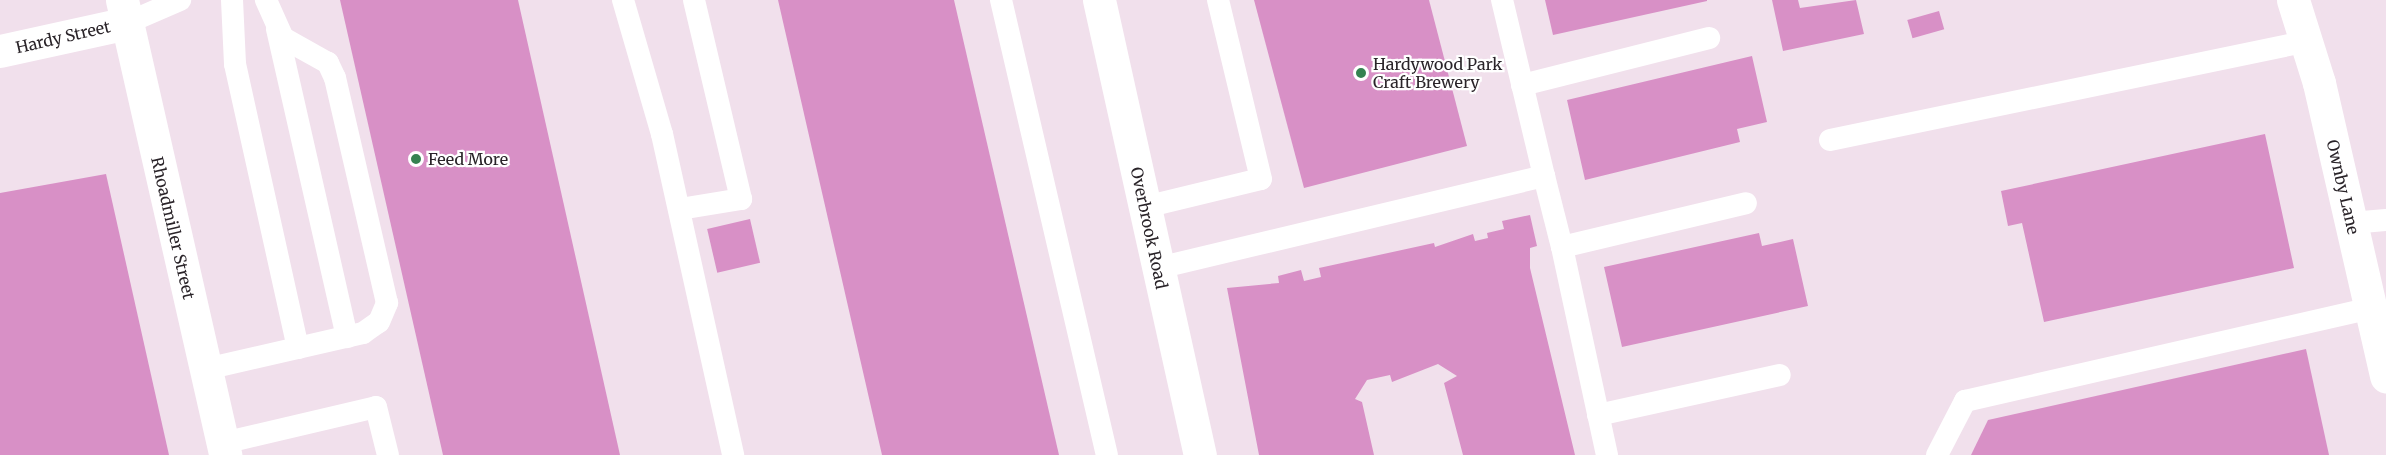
<!DOCTYPE html>
<style>
body{margin:0}
#map{position:relative;width:2386px;height:455px;overflow:hidden;background:#f1e0ec;font-family:Merriweather,serif}
div>[style]{position:absolute}
.building>*{inset:0;background:#d890c6;transform-origin:0 0}
.service>*{height:22px;margin:-11px;padding:0 11px;transform-origin:11px;border-radius:11px;background:#fff}
.minor>*{height:33px;margin:-16.5px;padding:0 16.5px;transform-origin:16.5px;border-radius:16.5px;background:#fff}
.tertiary>*{height:33px;margin:-16.5px;padding:0 16.5px;transform-origin:16.5px;border-radius:16.5px;background:#fff}
.dots>*{width:16px;height:16px;translate:-50% -50%;box-sizing:border-box;border:3px solid #fff;border-radius:50%}
span{translate:-50% -50%;white-space:nowrap;text-align:center;line-height:1.15;-webkit-text-stroke:4.5px #fff;paint-order:stroke}
.street-label{font-size:16px;color:#2a2429}
.poi-label{font-size:16px;color:#2a2429}
.left{translate:0 -50%;text-align:left}
</style>
<div id="map">
<div class="building">
<i style="clip-path:polygon(340px 0,518px 0,620px 455px,443px 455px)"></i>
<i style="clip-path:polygon(778px 0,954px 0,1059px 455px,882px 455px)"></i>
<i style="clip-path:polygon(1254px 0,1429px 0,1467px 146px,1304px 188px)"></i>
<i style="clip-path:polygon(1545px 0,1707px 0,1707px 1px,1553px 35px)"></i>
<i style="clip-path:polygon(1772px 0,1798px 0,1800px 8px,1856px 0,1864px 34px,1783px 51px)"></i>
<i style="left:1939px;top:11px;width:19px;height:33px;rotate:74deg"></i>
<i style="clip-path:polygon(1752px 56px,1767px 122px,1737px 129px,1740px 142px,1585px 180px,1567px 100px)"></i>
<i style="clip-path:polygon(2265px 134px,2294px 268px,2044px 322px,2022px 223px,2008px 226px,2001px 191px)"></i>
<i style="clip-path:polygon(106px 174px,169px 455px,0 455px,0 193px)"></i>
<i style="clip-path:polygon(1530px 215px,1537px 246px,1530px 248px,1530px 268px,1575px 455px,1463px 455px,1444px 383px,1457px 376px,1438px 364px,1392px 382px,1390px 375px,1367px 380px,1355px 399px,1362px 402px,1374px 455px,1259px 455px,1227px 288px,1279px 283px,1278px 276px,1301px 270px,1304px 281px,1321px 277px,1319px 268px,1434px 243px,1435px 247px,1473px 234px,1475px 241px,1488px 238px,1487px 233px,1504px 229px,1502px 221px)"></i>
<i style="left:750px;top:219px;width:45px;height:44px;rotate:77deg"></i>
<i style="clip-path:polygon(1759px 233px,1762px 246px,1793px 239px,1808px 306px,1622px 347px,1604px 267px)"></i>
<i style="clip-path:polygon(2306px 349px,2329px 455px,1971px 455px,1988px 420px)"></i>
</div>
<div class="service">
<i style="left:232px;top:0;width:64px;rotate:87.3deg"></i>
<i style="left:235px;top:64px;width:291px;rotate:77.5deg"></i>
<i style="left:623px;top:0;width:140px;rotate:73.8deg"></i>
<i style="left:662px;top:134px;width:329px;rotate:77.5deg"></i>
<i style="left:1001px;top:0;width:467px;rotate:76.9deg"></i>
<i style="left:127px;top:23px;width:58px;rotate:-23.5deg"></i>
<i style="left:277px;top:29px;width:316px;rotate:77.2deg"></i>
<i style="left:1522px;top:85px;width:193px;rotate:-14.1deg"></i>
<i style="left:1830px;top:140px;width:487px;rotate:-11.7deg"></i>
<i style="left:1544px;top:176px;width:73px;rotate:75.8deg"></i>
<i style="left:1562px;top:247px;width:189px;rotate:-13.4deg"></i>
<i style="left:1145px;top:207px;width:119px;rotate:-13.6deg"></i>
<i style="left:1261px;top:179px;width:184px;rotate:-103.5deg"></i>
<i style="left:680px;top:209px;width:62px;rotate:-9.3deg"></i>
<i style="left:741px;top:199px;width:204px;rotate:-103.3deg"></i>
<i style="left:2351px;top:223px;width:35px;rotate:-5deg"></i>
<i style="left:1562px;top:247px;width:213px;rotate:77.8deg"></i>
<i style="left:1158px;top:268px;width:397px;rotate:-13.4deg"></i>
<i style="left:1544px;top:176px;width:181px;rotate:-103.4deg"></i>
<i style="left:206px;top:369px;width:161px;rotate:-12.9deg"></i>
<i style="left:363px;top:333px;width:19px;rotate:-35deg"></i>
<i style="left:379px;top:322px;width:21px;rotate:-67deg"></i>
<i style="left:387px;top:303px;width:231px;rotate:-103deg"></i>
<i style="left:335px;top:78px;width:17px;rotate:-115deg"></i>
<i style="left:328px;top:63px;width:51px;rotate:-150.9deg"></i>
<i style="left:283px;top:38px;width:42px;rotate:-114.1deg"></i>
<i style="left:1598px;top:415px;width:186px;rotate:-12.4deg"></i>
<i style="left:223px;top:443px;width:157px;rotate:-13.2deg"></i>
<i style="left:376px;top:407px;width:49px;rotate:76deg"></i>
<i style="left:1937px;top:455px;width:61px;rotate:-62.6deg"></i>
<i style="left:1965px;top:401px;width:417px;rotate:-12.9deg"></i>
</div>
<div class="minor">
<i style="left:122px;top:0;width:467px;rotate:77.2deg"></i>
<i style="left:2293px;top:0;width:87px;rotate:72.6deg"></i>
<i style="left:2319px;top:83px;width:301px;rotate:77.1deg"></i>
<i style="left:0;top:51px;width:130px;rotate:-12.4deg"></i>
</div>
<div class="tertiary">
<i style="left:1099px;top:0;width:466px;rotate:77.5deg"></i>
</div>
<div class="dots">
<i style="left:1361px;top:73px;background:#358251"></i>
<i style="left:416px;top:159px;background:#358251"></i>
</div>
<div class="street-label">
<span style="left:63px;top:37px;rotate:-13deg">Hardy Street</span>
<span style="left:2343px;top:187px;rotate:77deg">Ownby Lane</span>
<span style="left:173px;top:228px;rotate:77deg">Rhoadmiller Street</span>
<span style="left:1149px;top:228px;rotate:78deg">Overbrook Road</span>
</div>
<div class="poi-label">
<span class="left" style="left:1373px;top:73px">Hardywood Park<br>Craft Brewery</span>
<span class="left" style="left:428px;top:159px">Feed More</span>
</div>
</div>
